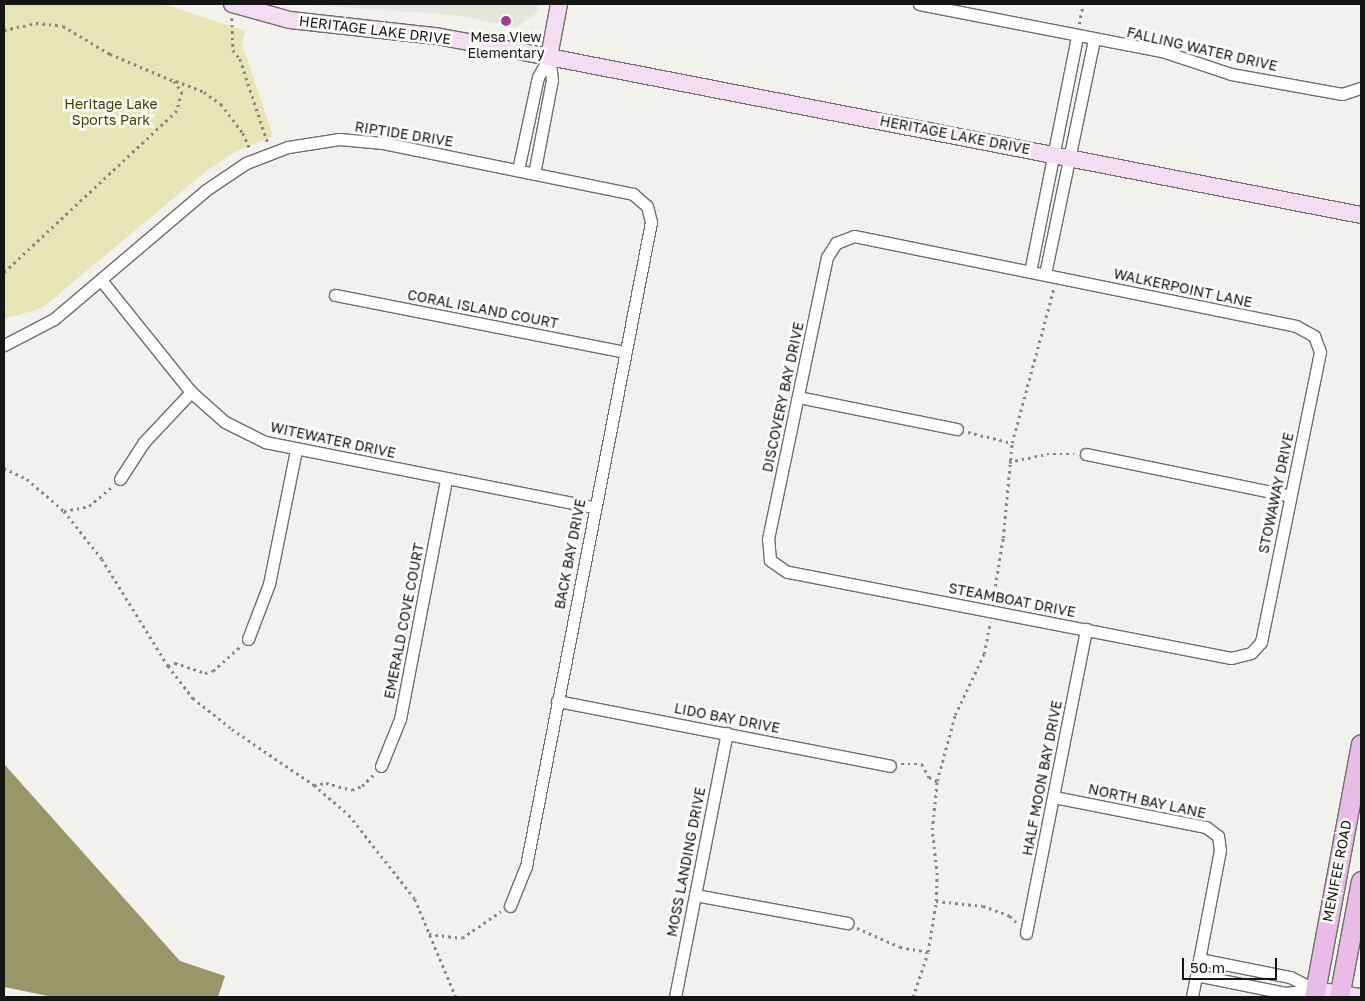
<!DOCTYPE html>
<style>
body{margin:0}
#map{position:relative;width:1365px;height:1001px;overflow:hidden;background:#f2f1ec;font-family:"Golos Text",sans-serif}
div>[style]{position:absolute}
.built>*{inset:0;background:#e6e5d9}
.green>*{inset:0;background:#e7e4b6}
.water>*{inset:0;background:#999668}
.path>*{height:2.5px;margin-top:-1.25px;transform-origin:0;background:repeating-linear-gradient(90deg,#888784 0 2.5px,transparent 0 6.5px)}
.roads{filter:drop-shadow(1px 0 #6e6e6a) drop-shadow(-1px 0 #6e6e6a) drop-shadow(0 1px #6e6e6a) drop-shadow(0 -1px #6e6e6a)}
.street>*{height:11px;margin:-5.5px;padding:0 5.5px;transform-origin:5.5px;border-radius:5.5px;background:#fff}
.secondary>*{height:16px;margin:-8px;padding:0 8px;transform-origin:8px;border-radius:8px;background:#f4ddf3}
.primary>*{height:19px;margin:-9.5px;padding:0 9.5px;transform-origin:9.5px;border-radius:9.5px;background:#e9bbe7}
.dots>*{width:14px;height:14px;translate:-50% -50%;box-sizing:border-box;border:2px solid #fffffa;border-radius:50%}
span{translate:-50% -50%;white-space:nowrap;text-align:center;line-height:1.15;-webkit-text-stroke:5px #fffffa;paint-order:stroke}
.street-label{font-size:14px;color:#151513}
.poi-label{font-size:14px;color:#151513}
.park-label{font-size:14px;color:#413d00}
.frame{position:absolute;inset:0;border:5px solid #151513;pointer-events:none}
.scale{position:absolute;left:1182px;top:958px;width:95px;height:22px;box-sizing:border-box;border:2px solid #151513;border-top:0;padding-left:6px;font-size:15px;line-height:18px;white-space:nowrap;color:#151513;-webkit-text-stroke:4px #fffffa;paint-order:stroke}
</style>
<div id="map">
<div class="built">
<i style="clip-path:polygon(299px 4px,539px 4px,537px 13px,517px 27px,454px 15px)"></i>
</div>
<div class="green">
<i style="clip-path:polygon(4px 4px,164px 4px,245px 31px,242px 44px,273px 136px,235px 152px,205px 172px,42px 308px,4px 319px)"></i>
</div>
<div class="water">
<i style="clip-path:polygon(4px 764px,180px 961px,225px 976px,218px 997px,53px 997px,4px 987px)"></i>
</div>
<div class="path">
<i style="left:232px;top:18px;width:32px;rotate:88deg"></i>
<i style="left:233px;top:50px;width:11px;rotate:52deg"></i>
<i style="left:240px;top:59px;width:89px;rotate:71.6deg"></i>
<i style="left:1079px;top:24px;width:20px;rotate:-79deg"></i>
<i style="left:4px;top:30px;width:33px;rotate:-12deg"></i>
<i style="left:36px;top:23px;width:27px;rotate:6deg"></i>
<i style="left:63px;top:26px;width:55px;rotate:30.8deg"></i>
<i style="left:110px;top:54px;width:69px;rotate:22.9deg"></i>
<i style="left:174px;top:81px;width:14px;rotate:54deg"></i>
<i style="left:182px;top:92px;width:20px;rotate:105deg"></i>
<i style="left:177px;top:111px;width:237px;rotate:136.9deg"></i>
<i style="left:176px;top:81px;width:30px;rotate:21deg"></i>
<i style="left:204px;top:92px;width:21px;rotate:35deg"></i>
<i style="left:221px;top:104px;width:36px;rotate:53deg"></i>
<i style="left:243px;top:133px;width:17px;rotate:66deg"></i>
<i style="left:968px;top:432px;width:45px;rotate:14deg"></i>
<i style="left:1009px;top:462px;width:39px;rotate:-12deg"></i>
<i style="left:1047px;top:454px;width:27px"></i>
<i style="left:4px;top:468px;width:25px;rotate:26deg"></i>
<i style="left:27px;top:479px;width:49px;rotate:40.9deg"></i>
<i style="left:64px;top:511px;width:61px;rotate:51.6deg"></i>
<i style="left:102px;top:559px;width:126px;rotate:58.3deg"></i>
<i style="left:168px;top:666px;width:41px;rotate:52deg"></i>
<i style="left:193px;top:698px;width:50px;rotate:38.5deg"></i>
<i style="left:232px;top:729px;width:99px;rotate:34.3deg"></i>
<i style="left:314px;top:785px;width:46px;rotate:40.6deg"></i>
<i style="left:349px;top:815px;width:107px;rotate:51.8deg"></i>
<i style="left:415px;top:899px;width:106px;rotate:67.3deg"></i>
<i style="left:64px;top:511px;width:25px;rotate:-11deg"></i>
<i style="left:89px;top:506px;width:30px;rotate:-40deg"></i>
<i style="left:993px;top:599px;width:62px;rotate:-80.7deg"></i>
<i style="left:1003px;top:538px;width:95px;rotate:-84.6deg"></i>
<i style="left:1012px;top:443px;width:162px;rotate:-74.9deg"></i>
<i style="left:168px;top:666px;width:8px;rotate:-23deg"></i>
<i style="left:175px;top:663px;width:32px;rotate:18deg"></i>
<i style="left:205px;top:673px;width:8px;rotate:-14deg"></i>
<i style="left:213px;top:671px;width:36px;rotate:-42deg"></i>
<i style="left:901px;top:764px;width:21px"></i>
<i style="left:922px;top:764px;width:15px;rotate:62deg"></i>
<i style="left:929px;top:777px;width:9px;rotate:27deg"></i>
<i style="left:314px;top:785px;width:12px;rotate:-9deg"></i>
<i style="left:326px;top:783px;width:27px;rotate:15deg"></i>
<i style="left:352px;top:790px;width:11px;rotate:-22deg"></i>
<i style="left:362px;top:786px;width:16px;rotate:-45deg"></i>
<i style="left:936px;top:901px;width:47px;rotate:6.1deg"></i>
<i style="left:983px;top:906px;width:29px;rotate:20deg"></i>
<i style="left:1010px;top:916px;width:10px;rotate:45deg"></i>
<i style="left:857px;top:928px;width:47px;rotate:23.8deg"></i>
<i style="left:900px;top:947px;width:28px;rotate:10deg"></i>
<i style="left:429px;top:934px;width:33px;rotate:7deg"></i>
<i style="left:462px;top:938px;width:47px;rotate:-34.7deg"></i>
<i style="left:913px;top:997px;width:47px;rotate:-71.6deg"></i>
<i style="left:928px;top:952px;width:52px;rotate:-81.1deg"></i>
<i style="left:936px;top:901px;width:26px;rotate:-88deg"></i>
<i style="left:937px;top:875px;width:45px;rotate:-96.3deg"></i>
<i style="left:932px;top:830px;width:49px;rotate:-84.2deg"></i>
<i style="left:937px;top:781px;width:68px;rotate:-74.7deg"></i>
<i style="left:955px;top:715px;width:68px;rotate:-64.6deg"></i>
<i style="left:984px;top:654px;width:33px;rotate:-79deg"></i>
</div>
<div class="roads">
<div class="street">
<i style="left:919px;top:4px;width:251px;rotate:11deg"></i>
<i style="left:1165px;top:52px;width:70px;rotate:18.4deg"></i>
<i style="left:1231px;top:74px;width:113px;rotate:10.2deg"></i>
<i style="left:1342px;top:94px;width:20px;rotate:-18deg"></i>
<i style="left:518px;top:170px;width:95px;rotate:-77.9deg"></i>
<i style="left:538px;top:77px;width:23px;rotate:-61deg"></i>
<i style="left:534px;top:174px;width:96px;rotate:-79.2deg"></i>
<i style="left:552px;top:80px;width:23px;rotate:-97deg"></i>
<i style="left:854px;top:236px;width:451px;rotate:11.5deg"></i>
<i style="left:1296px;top:326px;width:21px;rotate:29deg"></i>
<i style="left:1314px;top:336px;width:17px;rotate:69deg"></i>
<i style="left:1320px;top:352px;width:296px;rotate:101.5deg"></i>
<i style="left:1261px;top:642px;width:15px;rotate:132deg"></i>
<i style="left:1251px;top:653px;width:21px;rotate:166deg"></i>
<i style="left:1231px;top:658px;width:452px;rotate:-169deg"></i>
<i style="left:787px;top:572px;width:21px;rotate:-145deg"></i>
<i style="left:770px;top:560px;width:21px;rotate:-95deg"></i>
<i style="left:768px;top:539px;width:288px;rotate:-78.2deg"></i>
<i style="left:827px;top:257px;width:17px;rotate:-57deg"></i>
<i style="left:836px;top:243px;width:19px;rotate:-21deg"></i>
<i style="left:1030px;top:272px;width:241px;rotate:-78.7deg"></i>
<i style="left:1045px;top:274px;width:239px;rotate:-78.2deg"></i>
<i style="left:101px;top:280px;width:144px;rotate:51.2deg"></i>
<i style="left:191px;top:392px;width:45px;rotate:41.4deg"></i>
<i style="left:225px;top:422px;width:45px;rotate:26.6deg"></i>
<i style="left:265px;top:442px;width:335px;rotate:11.2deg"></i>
<i style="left:335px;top:295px;width:296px;rotate:11.1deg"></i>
<i style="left:4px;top:345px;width:56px;rotate:-27.5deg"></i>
<i style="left:54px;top:319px;width:199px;rotate:-40.3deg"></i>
<i style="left:206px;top:190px;width:48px;rotate:-34deg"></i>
<i style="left:246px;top:163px;width:45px;rotate:-20.9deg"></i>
<i style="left:288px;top:147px;width:52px;rotate:-8.9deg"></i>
<i style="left:339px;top:139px;width:44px;rotate:5.2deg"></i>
<i style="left:383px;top:143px;width:255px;rotate:11.5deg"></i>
<i style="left:633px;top:194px;width:18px;rotate:41deg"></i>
<i style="left:647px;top:206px;width:16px;rotate:76deg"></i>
<i style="left:651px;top:222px;width:656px;rotate:100.98deg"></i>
<i style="left:526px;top:866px;width:43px;rotate:111.8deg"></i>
<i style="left:798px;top:397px;width:162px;rotate:11.4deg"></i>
<i style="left:1086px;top:454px;width:208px;rotate:11.6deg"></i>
<i style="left:120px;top:479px;width:44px;rotate:-57deg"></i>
<i style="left:144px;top:442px;width:69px;rotate:-46.8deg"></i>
<i style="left:248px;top:639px;width:59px;rotate:-69.1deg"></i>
<i style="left:269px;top:584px;width:137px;rotate:-78.6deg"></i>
<i style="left:557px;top:701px;width:339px;rotate:11deg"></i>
<i style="left:381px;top:766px;width:51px;rotate:-68deg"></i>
<i style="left:400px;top:719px;width:244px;rotate:-79.1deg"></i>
<i style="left:1054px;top:797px;width:155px;rotate:11.2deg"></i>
<i style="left:1206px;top:827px;width:15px;rotate:37deg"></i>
<i style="left:1218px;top:836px;width:14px;rotate:82deg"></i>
<i style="left:1220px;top:850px;width:150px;rotate:100.8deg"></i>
<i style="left:695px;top:895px;width:155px;rotate:10.4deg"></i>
<i style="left:1026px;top:933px;width:310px;rotate:-78.8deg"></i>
<i style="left:1199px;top:959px;width:93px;rotate:11.2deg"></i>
<i style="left:1290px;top:977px;width:28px;rotate:27deg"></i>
<i style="left:1196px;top:975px;width:91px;rotate:11.4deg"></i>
<i style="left:1285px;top:993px;width:30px;rotate:-6deg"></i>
<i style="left:675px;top:997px;width:269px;rotate:-78.9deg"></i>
</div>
<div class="secondary">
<i style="left:232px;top:4px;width:60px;rotate:15.4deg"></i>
<i style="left:290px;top:20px;width:147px;rotate:6.3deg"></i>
<i style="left:436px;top:36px;width:115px;rotate:10.5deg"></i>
<i style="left:549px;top:57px;width:827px;rotate:11.01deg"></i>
<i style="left:549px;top:57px;width:54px;rotate:-79.3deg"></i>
<i style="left:1315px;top:990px;width:46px;rotate:8.8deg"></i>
</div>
<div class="primary">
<i style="left:1314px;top:997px;width:257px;rotate:-79.5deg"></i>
<i style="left:1339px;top:997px;width:118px;rotate:-79.3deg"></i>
</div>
</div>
<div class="dots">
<i style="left:506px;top:21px;background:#a03b9f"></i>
</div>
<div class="street-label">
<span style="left:375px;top:30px;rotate:7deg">HERITAGE LAKE DRIVE</span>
<span style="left:1202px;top:49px;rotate:13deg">FALLING WATER DRIVE</span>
<span style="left:404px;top:134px;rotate:9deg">RIPTIDE DRIVE</span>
<span style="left:955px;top:135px;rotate:11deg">HERITAGE LAKE DRIVE</span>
<span style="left:1183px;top:288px;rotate:12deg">WALKERPOINT LANE</span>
<span style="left:483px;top:309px;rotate:11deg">CORAL ISLAND COURT</span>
<span style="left:783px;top:397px;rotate:-78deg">DISCOVERY BAY DRIVE</span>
<span style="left:333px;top:440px;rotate:12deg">WITEWATER DRIVE</span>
<span style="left:1276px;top:493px;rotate:-78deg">STOWAWAY DRIVE</span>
<span style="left:570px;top:554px;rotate:-79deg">BACK BAY DRIVE</span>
<span style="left:1012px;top:600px;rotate:11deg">STEAMBOAT DRIVE</span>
<span style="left:404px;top:621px;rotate:-79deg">EMERALD COVE COURT</span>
<span style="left:727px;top:718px;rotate:11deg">LIDO BAY DRIVE</span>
<span style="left:1042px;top:778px;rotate:-79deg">HALF MOON BAY DRIVE</span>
<span style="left:1147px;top:801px;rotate:12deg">NORTH BAY LANE</span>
<span style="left:686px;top:862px;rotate:-79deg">MOSS LANDING DRIVE</span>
<span style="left:1337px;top:871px;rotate:-79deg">MENIFEE ROAD</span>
</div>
<div class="poi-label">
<span style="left:506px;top:45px">Mesa View<br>Elementary</span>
</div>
<div class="park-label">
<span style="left:111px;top:112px">Heritage Lake<br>Sports Park</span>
</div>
<div class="frame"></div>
<div class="scale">50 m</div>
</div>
